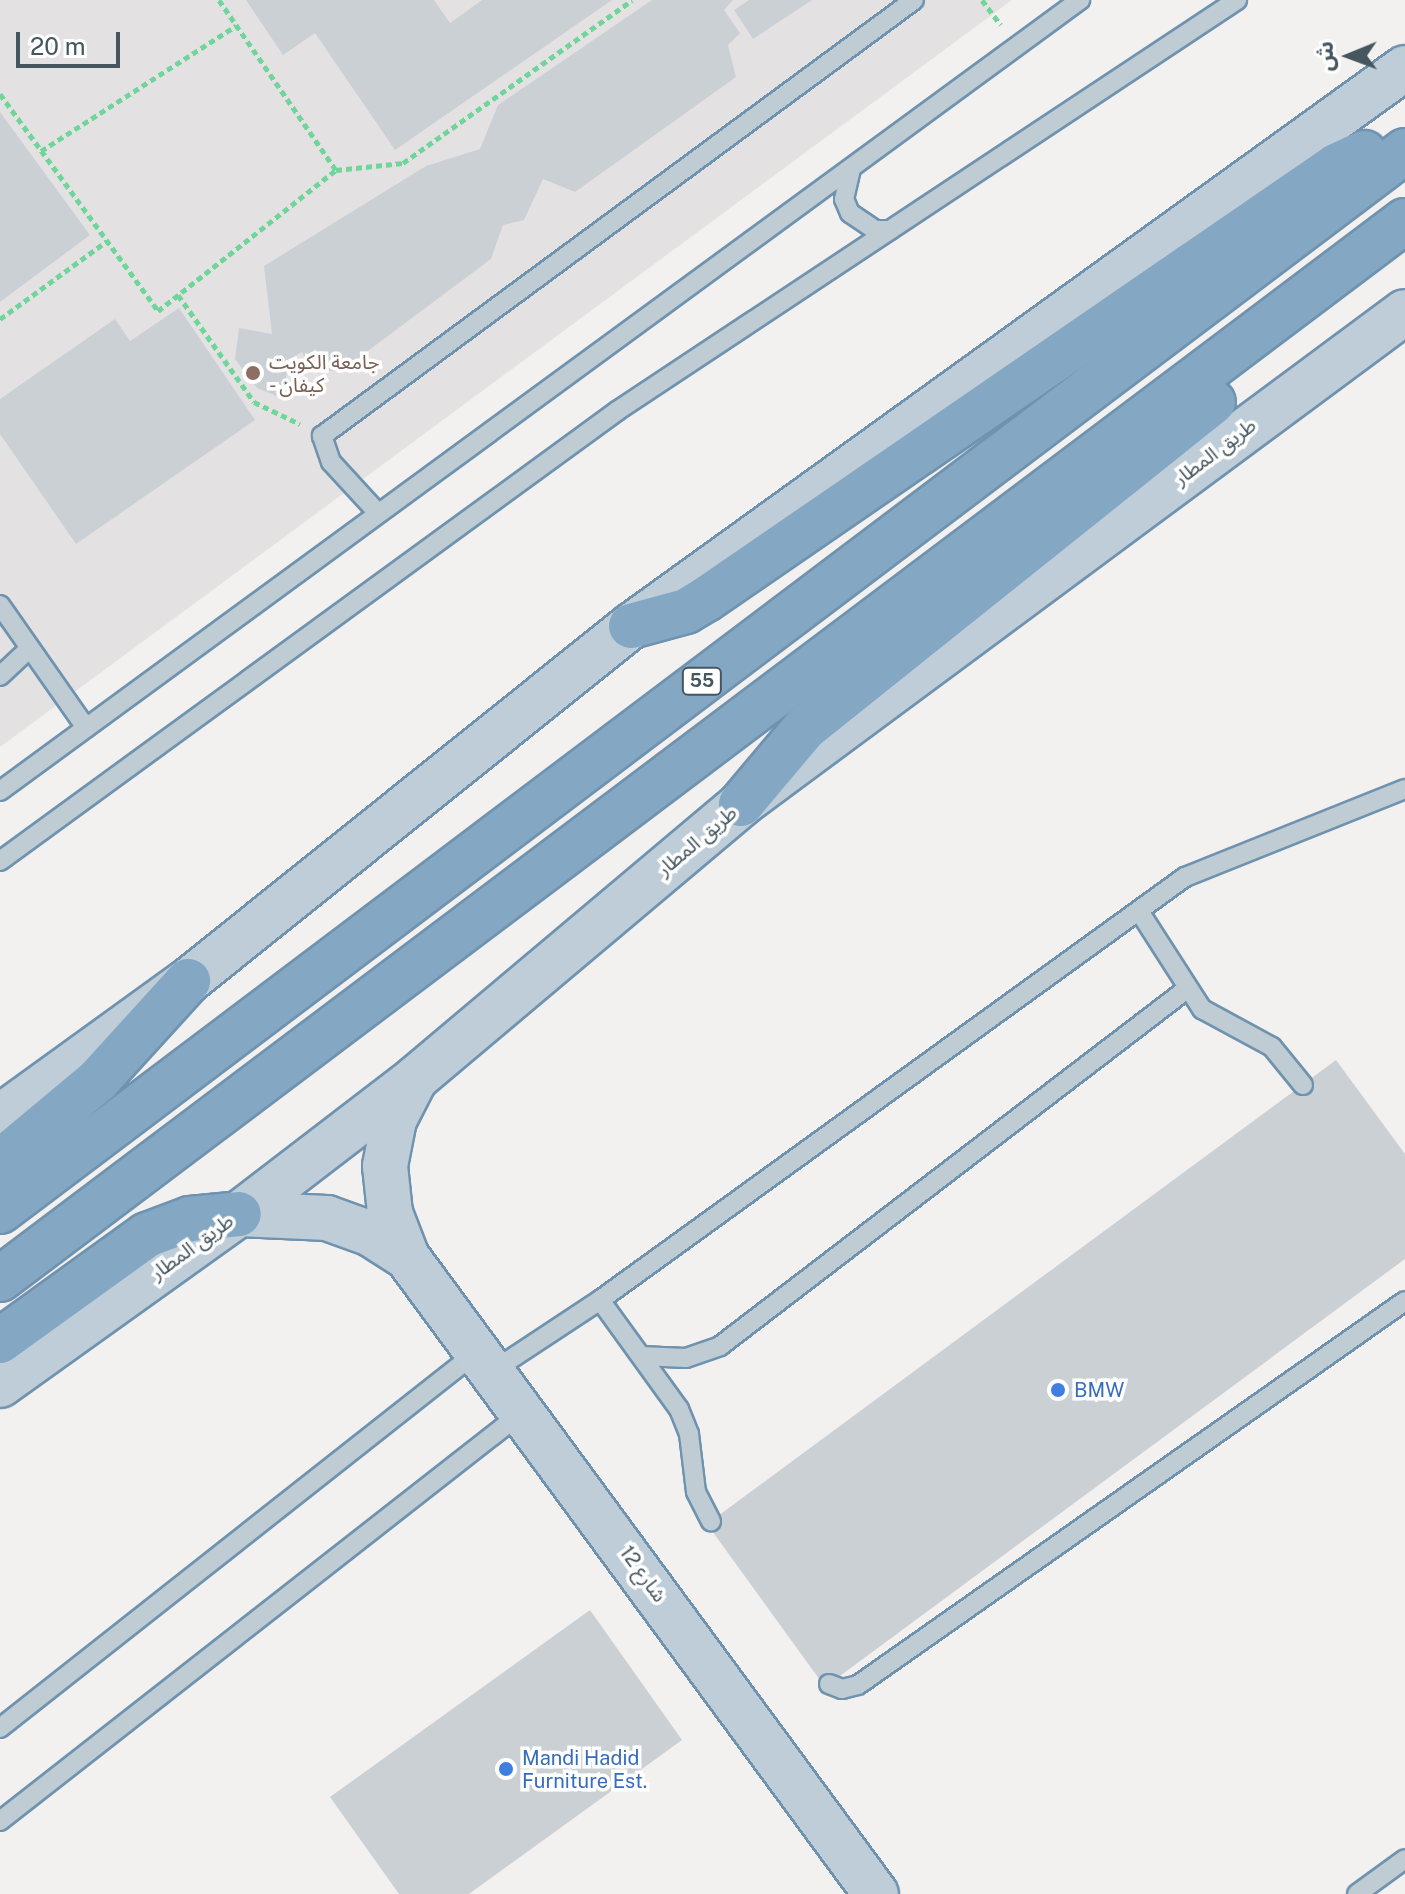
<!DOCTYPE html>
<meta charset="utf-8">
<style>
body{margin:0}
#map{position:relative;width:1405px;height:1894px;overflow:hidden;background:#f3f0f0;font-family:"Public Sans","Noto Sans Arabic",sans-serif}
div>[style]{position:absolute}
.education>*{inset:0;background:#e4e1e2}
.building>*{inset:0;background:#cbd0d5}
.path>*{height:5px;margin-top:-2.5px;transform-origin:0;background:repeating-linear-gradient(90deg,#70d59a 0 6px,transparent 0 10px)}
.roads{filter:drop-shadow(2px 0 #6f93af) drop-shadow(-2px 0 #6f93af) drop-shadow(0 2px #6f93af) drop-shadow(0 -2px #6f93af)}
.lane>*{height:18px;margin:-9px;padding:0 9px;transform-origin:9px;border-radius:9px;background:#bfccd3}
.secondary>*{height:44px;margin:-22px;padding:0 22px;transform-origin:22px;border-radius:22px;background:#bfcdd8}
.highway>*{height:44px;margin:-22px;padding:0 22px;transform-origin:22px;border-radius:22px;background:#84a8c3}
.dots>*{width:22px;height:22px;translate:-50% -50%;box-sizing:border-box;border:4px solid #fff;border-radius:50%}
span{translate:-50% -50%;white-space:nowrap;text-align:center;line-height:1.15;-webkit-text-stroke:7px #fff;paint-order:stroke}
.shield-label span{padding:2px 6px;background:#fff;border:2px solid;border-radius:6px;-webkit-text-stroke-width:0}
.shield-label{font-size:18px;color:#46565f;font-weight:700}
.education-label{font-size:20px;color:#785e54}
.left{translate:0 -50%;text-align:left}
.street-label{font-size:20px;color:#46565f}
.shop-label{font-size:20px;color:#366cbe}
.north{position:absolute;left:1309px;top:16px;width:80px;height:80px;-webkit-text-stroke:6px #fff;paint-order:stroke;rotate:269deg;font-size:22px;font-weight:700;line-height:32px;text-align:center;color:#46565f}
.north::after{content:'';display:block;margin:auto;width:28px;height:36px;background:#46565f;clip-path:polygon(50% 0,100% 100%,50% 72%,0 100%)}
.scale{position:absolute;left:16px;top:32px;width:104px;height:36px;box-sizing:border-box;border:4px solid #46565f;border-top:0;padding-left:10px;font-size:24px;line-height:28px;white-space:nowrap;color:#46565f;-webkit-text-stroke:6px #fff;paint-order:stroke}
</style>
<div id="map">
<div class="education">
<i style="clip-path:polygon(0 0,1012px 0,0 747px)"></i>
</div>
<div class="building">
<i style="clip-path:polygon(246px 0,434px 0,450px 23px,482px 0,612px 0,395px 150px,315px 33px,283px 55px)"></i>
<i style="clip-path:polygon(652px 0,733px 0,724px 10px,740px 33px,728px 45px,736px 77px,575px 192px,543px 179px,524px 220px,503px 225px,491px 259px,341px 371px,310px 370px,302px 352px,288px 360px,284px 399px,257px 388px,235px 359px,239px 328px,272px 334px,264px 266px,426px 166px,480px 149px,498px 105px)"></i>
<i style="clip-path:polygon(749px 0,812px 0,753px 39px,734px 10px)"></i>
<i style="clip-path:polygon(0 112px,90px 235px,0 302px)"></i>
<i style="clip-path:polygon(179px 308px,255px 420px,76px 544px,0 434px,0 399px,115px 319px,130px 341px)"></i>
<i style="clip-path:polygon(1336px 1060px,1405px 1154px,1405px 1259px,825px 1687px,707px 1524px)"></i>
<i style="clip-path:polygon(590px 1610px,682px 1740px,469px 1894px,399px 1894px,330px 1797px)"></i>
</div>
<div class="path">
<i style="left:219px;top:0;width:206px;rotate:55.5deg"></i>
<i style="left:982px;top:0;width:31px;rotate:53deg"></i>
<i style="left:0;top:94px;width:268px;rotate:53.9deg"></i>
<i style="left:158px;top:311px;width:227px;rotate:-38.4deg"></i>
<i style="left:336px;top:170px;width:67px;rotate:-6deg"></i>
<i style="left:403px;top:163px;width:281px;rotate:-35.4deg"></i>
<i style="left:41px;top:151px;width:232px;rotate:-32.7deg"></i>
<i style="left:178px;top:295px;width:131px;rotate:54.6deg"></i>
<i style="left:254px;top:402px;width:51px;rotate:25.6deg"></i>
<i style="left:0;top:319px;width:132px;rotate:-36.1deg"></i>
</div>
<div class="roads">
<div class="lane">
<i style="left:851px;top:169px;width:31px;rotate:103deg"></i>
<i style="left:844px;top:199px;width:15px;rotate:67deg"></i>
<i style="left:850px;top:213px;width:30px;rotate:34deg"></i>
<i style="left:875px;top:230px;width:15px"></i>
<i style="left:377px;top:512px;width:68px;rotate:-132.6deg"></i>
<i style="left:331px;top:462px;width:28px;rotate:-109deg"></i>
<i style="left:322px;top:436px;width:735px;rotate:-36.37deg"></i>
<i style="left:0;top:605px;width:150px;rotate:55deg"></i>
<i style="left:0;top:676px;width:41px;rotate:-43deg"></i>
<i style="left:0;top:791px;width:1339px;rotate:-36.22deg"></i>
<i style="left:0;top:861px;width:764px;rotate:-36.1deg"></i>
<i style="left:617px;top:411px;width:744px;rotate:-33.54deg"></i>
<i style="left:1139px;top:911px;width:117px;rotate:57.3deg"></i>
<i style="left:1202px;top:1009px;width:80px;rotate:28.5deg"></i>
<i style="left:1272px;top:1047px;width:49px;rotate:50.8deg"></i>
<i style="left:600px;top:1300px;width:135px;rotate:54.1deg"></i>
<i style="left:679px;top:1409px;width:27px;rotate:68deg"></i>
<i style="left:689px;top:1434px;width:58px;rotate:83.1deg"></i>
<i style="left:696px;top:1492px;width:33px;rotate:63deg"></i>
<i style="left:641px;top:1356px;width:45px;rotate:2.5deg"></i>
<i style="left:686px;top:1358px;width:36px;rotate:-19deg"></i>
<i style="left:720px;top:1346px;width:588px;rotate:-37.4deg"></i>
<i style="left:494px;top:1370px;width:127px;rotate:-33.4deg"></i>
<i style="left:600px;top:1300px;width:722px;rotate:-35.87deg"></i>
<i style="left:1185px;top:877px;width:237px;rotate:-21.8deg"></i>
<i style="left:829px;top:1684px;width:14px;rotate:21deg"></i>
<i style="left:842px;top:1689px;width:16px;rotate:-14deg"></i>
<i style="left:858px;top:1685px;width:668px;rotate:-35.07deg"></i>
<i style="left:0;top:1728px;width:607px;rotate:-38.25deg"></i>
<i style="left:0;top:1821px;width:665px;rotate:-38.04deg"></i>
<i style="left:1357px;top:1894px;width:59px;rotate:-36.1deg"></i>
</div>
<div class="secondary">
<i style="left:413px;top:1083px;width:42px;rotate:117.2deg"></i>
<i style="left:394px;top:1120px;width:47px;rotate:101.1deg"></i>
<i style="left:385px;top:1166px;width:47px;rotate:83.9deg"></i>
<i style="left:390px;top:1213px;width:47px;rotate:68.9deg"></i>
<i style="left:407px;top:1257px;width:791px;rotate:53.64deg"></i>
<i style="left:0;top:1117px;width:232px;rotate:-35.9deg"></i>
<i style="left:188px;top:981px;width:568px;rotate:-38.71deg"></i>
<i style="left:631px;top:626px;width:954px;rotate:-35.79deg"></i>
<i style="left:239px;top:1214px;width:88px;rotate:2.6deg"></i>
<i style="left:327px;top:1218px;width:45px;rotate:19.7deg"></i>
<i style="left:369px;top:1233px;width:45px;rotate:32.3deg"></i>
<i style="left:0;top:1385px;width:294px;rotate:-35.6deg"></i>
<i style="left:239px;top:1214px;width:223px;rotate:-37.5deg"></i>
<i style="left:416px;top:1078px;width:425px;rotate:-40.1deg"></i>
<i style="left:741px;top:804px;width:826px;rotate:-36.54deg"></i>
</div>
<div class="highway">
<i style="left:631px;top:626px;width:57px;rotate:-15.3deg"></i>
<i style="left:686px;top:611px;width:23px;rotate:-31deg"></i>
<i style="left:706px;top:599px;width:764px;rotate:-34.5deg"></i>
<i style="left:1336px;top:166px;width:31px;rotate:-25deg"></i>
<i style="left:741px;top:804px;width:99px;rotate:-49.9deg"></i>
<i style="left:805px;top:728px;width:522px;rotate:-38.63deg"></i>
<i style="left:0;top:1162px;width:128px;rotate:-39.9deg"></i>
<i style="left:98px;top:1080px;width:134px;rotate:-47.7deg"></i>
<i style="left:0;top:1211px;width:1760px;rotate:-37.03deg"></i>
<i style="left:0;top:1279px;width:1759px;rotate:-36.98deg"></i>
<i style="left:0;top:1341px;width:181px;rotate:-35.8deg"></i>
<i style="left:147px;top:1235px;width:46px;rotate:-20.4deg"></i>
<i style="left:190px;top:1219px;width:49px;rotate:-5.8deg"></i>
</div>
</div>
<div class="dots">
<i style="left:253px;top:373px;background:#8d6e63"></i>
<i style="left:1058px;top:1390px;background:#3f7fe0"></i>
<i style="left:506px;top:1769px;background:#3f7fe0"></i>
</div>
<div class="shield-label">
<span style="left:702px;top:681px">55</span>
</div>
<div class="education-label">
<span class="left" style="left:269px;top:374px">جامعة الكويت<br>- كيفان</span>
</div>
<div class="street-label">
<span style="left:1215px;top:452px;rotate:-37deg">طريق المطار</span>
<span style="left:697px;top:841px;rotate:-40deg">طريق المطار</span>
<span style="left:192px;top:1247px;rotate:-36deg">طريق المطار</span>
<span style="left:643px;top:1574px;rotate:54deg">شارع 12</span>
</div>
<div class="shop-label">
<span class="left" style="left:1074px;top:1390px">BMW</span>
<span class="left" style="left:522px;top:1770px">Mandi Hadid<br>Furniture Est.</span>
</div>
<div class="north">ش</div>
<div class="scale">20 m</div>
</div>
